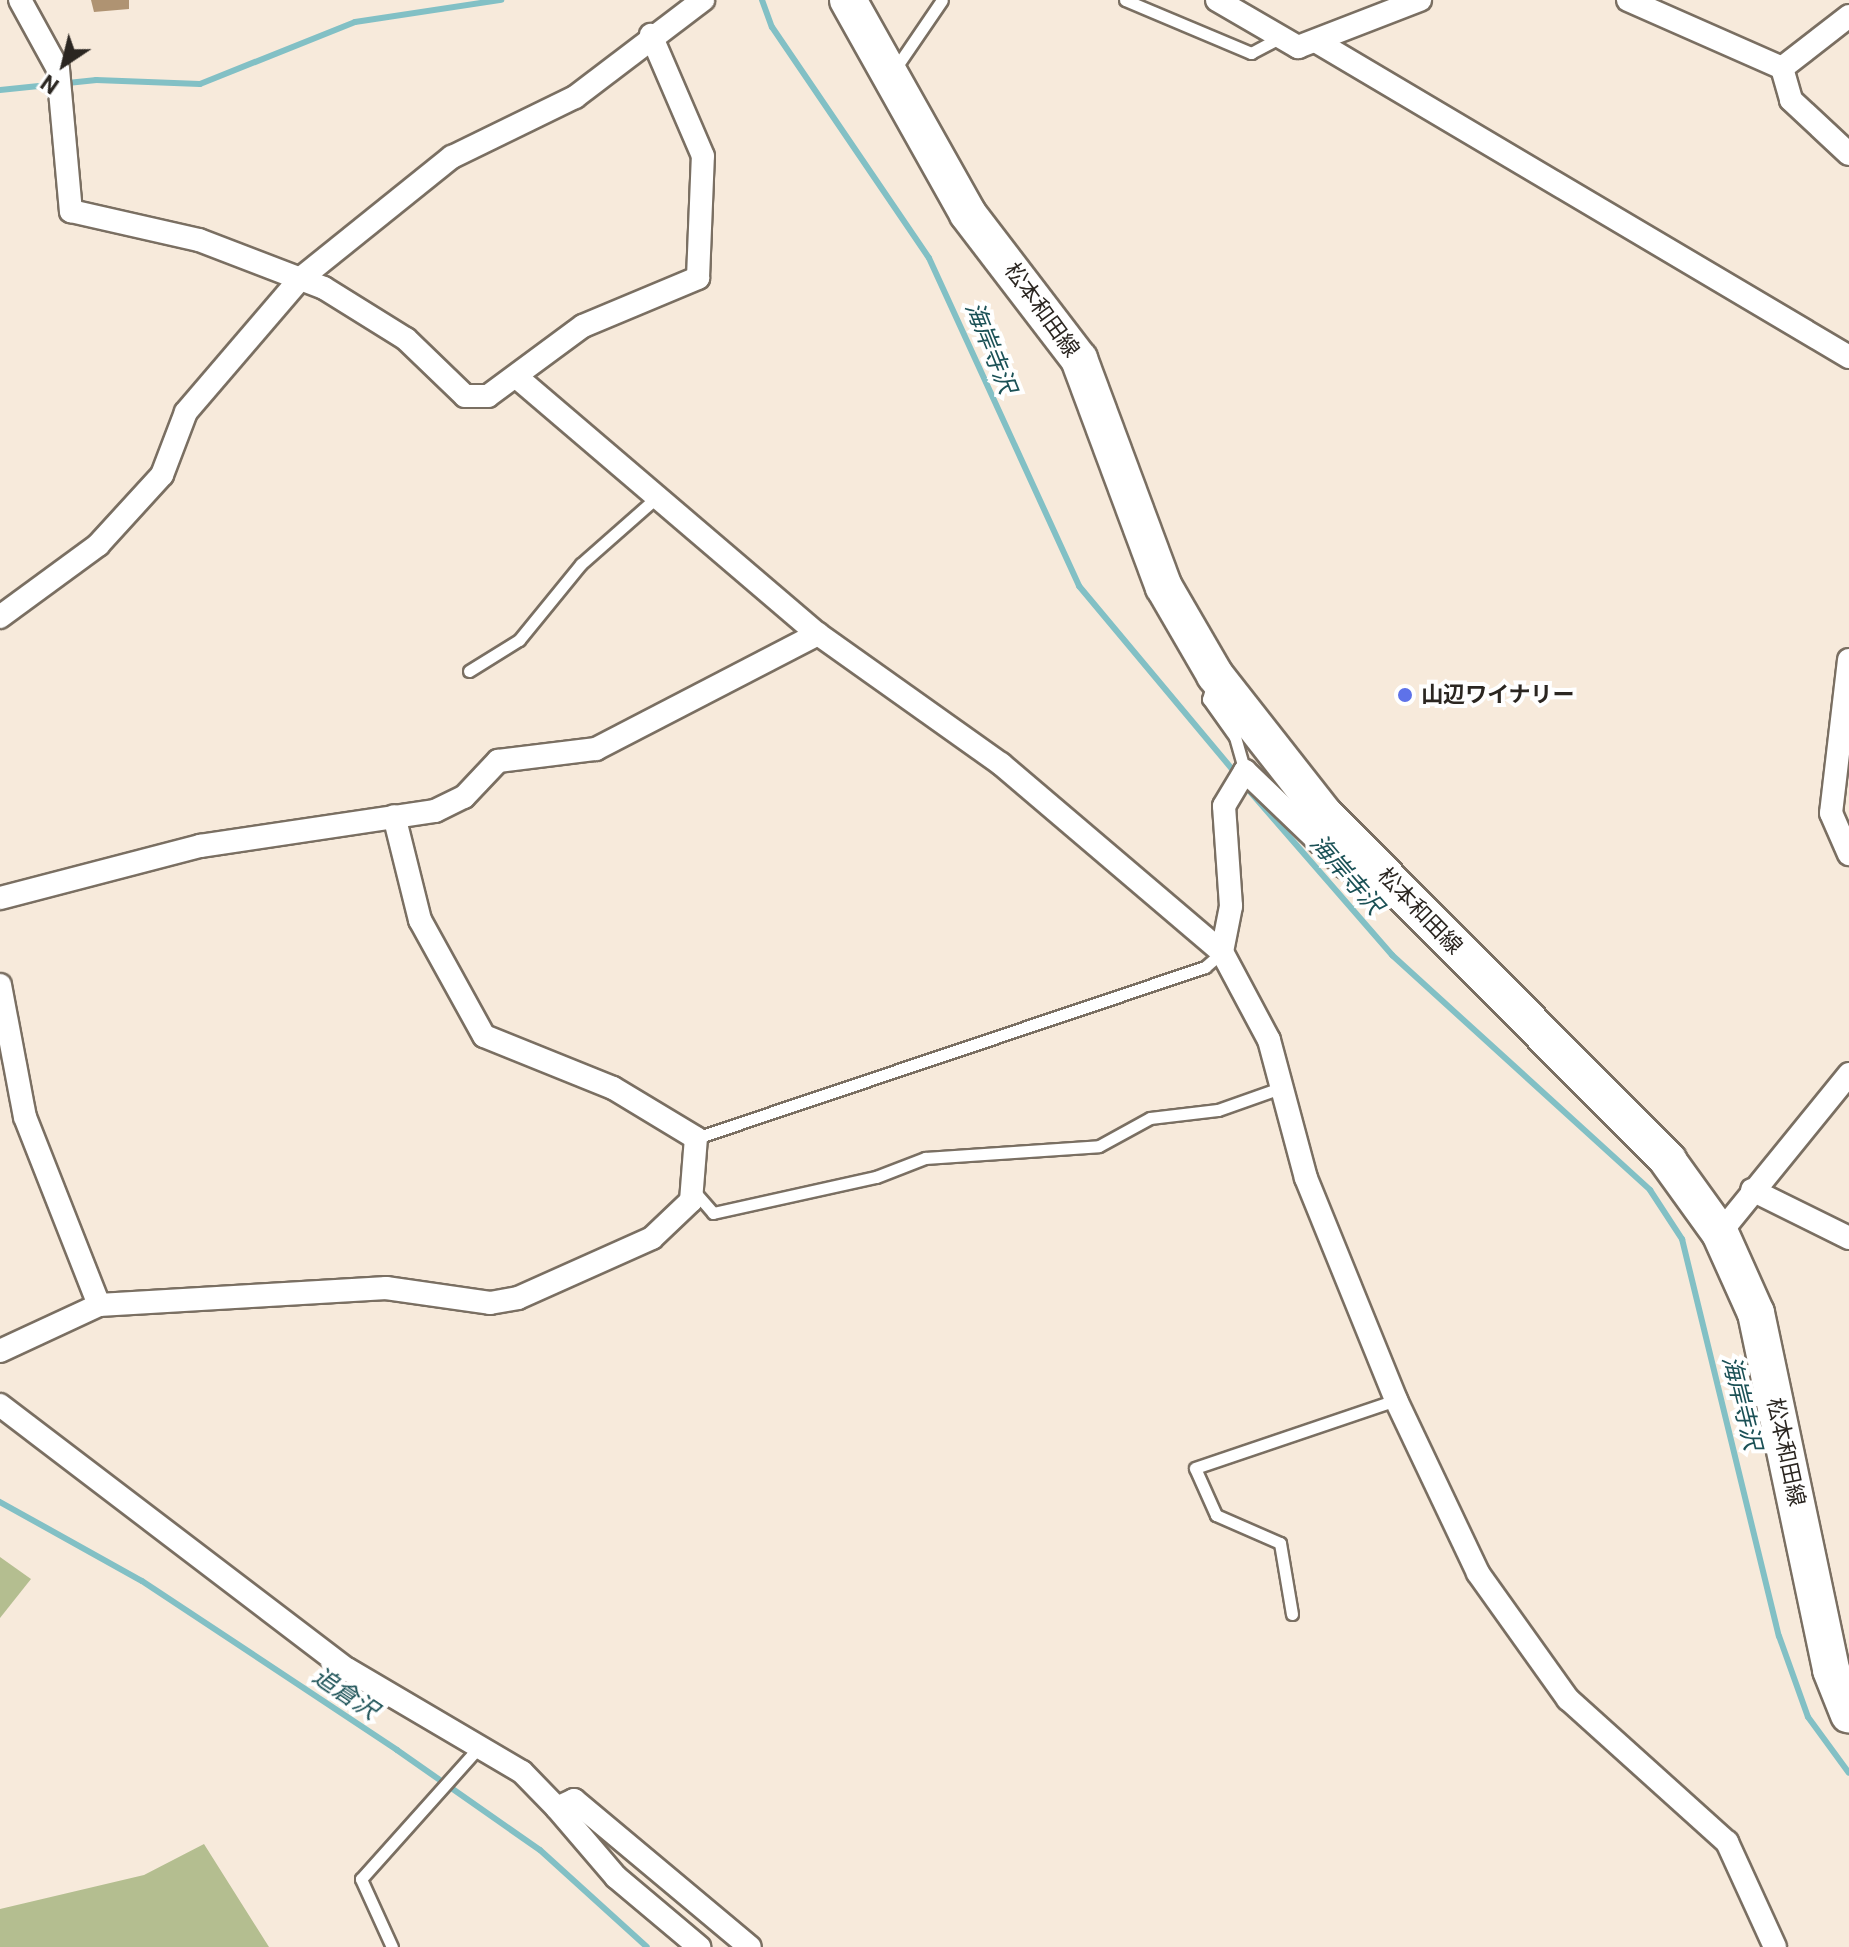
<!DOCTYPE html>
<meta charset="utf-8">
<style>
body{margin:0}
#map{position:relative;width:1849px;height:1947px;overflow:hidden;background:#f7eadb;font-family:Roboto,"Noto Sans JP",sans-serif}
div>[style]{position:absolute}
.forest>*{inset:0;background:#b4be90}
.stream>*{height:6px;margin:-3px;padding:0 3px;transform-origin:3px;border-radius:3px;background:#82c0c5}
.roads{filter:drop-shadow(2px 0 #7a6f62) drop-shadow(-2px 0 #7a6f62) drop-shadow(0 2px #7a6f62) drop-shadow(0 -2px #7a6f62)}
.service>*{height:11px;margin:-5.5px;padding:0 5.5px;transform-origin:5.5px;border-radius:5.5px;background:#fff}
.minor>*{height:22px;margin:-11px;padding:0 11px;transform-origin:11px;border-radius:11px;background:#fff}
.primary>*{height:36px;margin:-18px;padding:0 18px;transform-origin:18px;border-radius:18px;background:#fff}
.wall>*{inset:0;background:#af9372}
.dots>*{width:22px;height:22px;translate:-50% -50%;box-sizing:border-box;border:4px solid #fff;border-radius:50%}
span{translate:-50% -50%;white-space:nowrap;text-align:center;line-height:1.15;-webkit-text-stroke:8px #fff;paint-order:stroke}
.street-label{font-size:22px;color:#2b2621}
.poi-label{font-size:22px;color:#2b2621;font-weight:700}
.left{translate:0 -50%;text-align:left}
.water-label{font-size:24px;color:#1b5156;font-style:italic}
.north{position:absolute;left:24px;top:24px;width:80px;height:80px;-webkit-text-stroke:6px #fff;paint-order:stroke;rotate:215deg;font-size:22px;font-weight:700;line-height:32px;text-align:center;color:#2b2621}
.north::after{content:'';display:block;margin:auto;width:28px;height:36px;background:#2b2621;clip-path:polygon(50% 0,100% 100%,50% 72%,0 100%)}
</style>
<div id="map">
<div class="forest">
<i style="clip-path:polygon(0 1557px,31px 1579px,0 1618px)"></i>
<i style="clip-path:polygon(204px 1844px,269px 1947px,0 1947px,0 1909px,144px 1875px)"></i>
</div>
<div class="stream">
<i style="left:762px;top:0;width:29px;rotate:70deg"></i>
<i style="left:772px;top:27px;width:279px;rotate:55.8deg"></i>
<i style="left:929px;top:258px;width:361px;rotate:65.4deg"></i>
<i style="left:1079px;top:586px;width:246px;rotate:50.1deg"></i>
<i style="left:0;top:90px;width:97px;rotate:-5.9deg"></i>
<i style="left:96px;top:80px;width:104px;rotate:2.2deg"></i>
<i style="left:200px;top:84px;width:167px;rotate:-21.8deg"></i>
<i style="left:355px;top:22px;width:148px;rotate:-8.6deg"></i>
<i style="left:1246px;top:787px;width:223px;rotate:49deg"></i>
<i style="left:1392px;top:955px;width:349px;rotate:42.3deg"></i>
<i style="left:1650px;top:1190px;width:59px;rotate:56.9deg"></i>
<i style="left:1682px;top:1239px;width:409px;rotate:76.3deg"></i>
<i style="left:1779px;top:1636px;width:86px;rotate:70.3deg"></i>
<i style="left:1808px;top:1717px;width:69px;rotate:53.8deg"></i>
<i style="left:0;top:1502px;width:162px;rotate:29.1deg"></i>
<i style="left:142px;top:1581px;width:306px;rotate:33.5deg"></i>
<i style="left:397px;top:1750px;width:174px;rotate:35deg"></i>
<i style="left:540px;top:1850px;width:144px;rotate:42.2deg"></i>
</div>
<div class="roads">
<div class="service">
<i style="left:1125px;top:0;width:137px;rotate:22.8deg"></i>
<i style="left:1251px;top:53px;width:27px;rotate:-28deg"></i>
<i style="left:895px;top:69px;width:83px;rotate:-55.7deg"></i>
<i style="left:469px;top:671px;width:59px;rotate:-31.8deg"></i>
<i style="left:519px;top:640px;width:98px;rotate:-50.8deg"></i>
<i style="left:581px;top:564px;width:101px;rotate:-41.4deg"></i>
<i style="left:1213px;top:682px;width:18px;rotate:106deg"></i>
<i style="left:1208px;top:699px;width:47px;rotate:54.6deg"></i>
<i style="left:1235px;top:737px;width:35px;rotate:74deg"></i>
<i style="left:696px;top:1138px;width:537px;rotate:-18.57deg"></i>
<i style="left:1205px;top:967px;width:23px;rotate:-41deg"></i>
<i style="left:694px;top:1191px;width:29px;rotate:49deg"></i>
<i style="left:713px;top:1213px;width:167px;rotate:-12.5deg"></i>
<i style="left:876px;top:1177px;width:53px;rotate:-21.2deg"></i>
<i style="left:925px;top:1158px;width:174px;rotate:-3.9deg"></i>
<i style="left:1099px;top:1146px;width:58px;rotate:-28.8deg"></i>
<i style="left:1150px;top:1118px;width:68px;rotate:-6.7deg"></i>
<i style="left:1218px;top:1110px;width:69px;rotate:-19.5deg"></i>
<i style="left:1292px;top:1614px;width:72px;rotate:-99.6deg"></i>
<i style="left:1280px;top:1543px;width:70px;rotate:-156.4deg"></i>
<i style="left:1216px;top:1515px;width:51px;rotate:-114.1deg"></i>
<i style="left:1195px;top:1468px;width:212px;rotate:-18.7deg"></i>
<i style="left:392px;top:1947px;width:75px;rotate:-114.5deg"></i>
<i style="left:361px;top:1879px;width:180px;rotate:-48.2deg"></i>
</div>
<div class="minor">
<i style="left:20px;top:0;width:79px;rotate:61.2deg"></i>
<i style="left:58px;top:69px;width:143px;rotate:84.8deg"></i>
<i style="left:71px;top:211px;width:131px;rotate:12.8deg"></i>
<i style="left:199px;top:240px;width:134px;rotate:21deg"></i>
<i style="left:324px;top:288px;width:97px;rotate:31.9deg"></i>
<i style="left:406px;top:339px;width:82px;rotate:44deg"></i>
<i style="left:465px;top:396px;width:23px"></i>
<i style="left:488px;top:396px;width:118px;rotate:-36.4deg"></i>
<i style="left:583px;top:326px;width:125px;rotate:-22.7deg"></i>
<i style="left:698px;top:278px;width:122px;rotate:-87.7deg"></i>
<i style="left:703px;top:156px;width:132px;rotate:-113.3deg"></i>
<i style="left:1217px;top:0;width:94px;rotate:30.1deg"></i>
<i style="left:1298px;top:47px;width:131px;rotate:-21.1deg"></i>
<i style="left:1628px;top:0;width:168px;rotate:23.8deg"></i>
<i style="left:1319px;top:43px;width:616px;rotate:30.64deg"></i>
<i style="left:1782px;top:68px;width:33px;rotate:74deg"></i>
<i style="left:1791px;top:100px;width:79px;rotate:43deg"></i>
<i style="left:1782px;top:68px;width:85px;rotate:-37.8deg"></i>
<i style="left:519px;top:379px;width:393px;rotate:40.5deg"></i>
<i style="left:818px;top:634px;width:224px;rotate:35.4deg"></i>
<i style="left:1001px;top:764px;width:290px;rotate:40.4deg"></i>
<i style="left:1222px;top:952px;width:100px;rotate:61.9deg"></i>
<i style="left:1269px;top:1040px;width:143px;rotate:75deg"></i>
<i style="left:1306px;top:1178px;width:240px;rotate:67.9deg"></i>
<i style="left:1396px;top:1400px;width:191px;rotate:64.6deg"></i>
<i style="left:1478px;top:1573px;width:155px;rotate:54.5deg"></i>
<i style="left:1568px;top:1699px;width:214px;rotate:42deg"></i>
<i style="left:1727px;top:1842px;width:115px;rotate:65.4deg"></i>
<i style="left:0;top:617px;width:122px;rotate:-36.3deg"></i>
<i style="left:98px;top:545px;width:95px;rotate:-47.6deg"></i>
<i style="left:162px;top:475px;width:67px;rotate:-69.1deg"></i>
<i style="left:186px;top:412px;width:175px;rotate:-49.4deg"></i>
<i style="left:300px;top:279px;width:195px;rotate:-38.8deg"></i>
<i style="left:452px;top:157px;width:137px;rotate:-26deg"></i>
<i style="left:575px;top:97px;width:161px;rotate:-37.2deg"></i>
<i style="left:1849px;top:660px;width:154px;rotate:96.7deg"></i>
<i style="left:1831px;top:813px;width:45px;rotate:66.3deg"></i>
<i style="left:0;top:898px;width:207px;rotate:-14.6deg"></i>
<i style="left:200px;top:846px;width:238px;rotate:-8.5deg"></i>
<i style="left:435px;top:811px;width:32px;rotate:-26deg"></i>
<i style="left:464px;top:797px;width:50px;rotate:-46.6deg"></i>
<i style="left:498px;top:761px;width:99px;rotate:-7deg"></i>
<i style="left:596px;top:749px;width:250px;rotate:-27.4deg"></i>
<i style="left:1222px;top:952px;width:47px;rotate:-78.9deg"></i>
<i style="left:1231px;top:906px;width:100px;rotate:-94deg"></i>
<i style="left:1224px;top:806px;width:41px;rotate:-59deg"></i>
<i style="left:1245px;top:771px;width:139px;rotate:43.8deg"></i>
<i style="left:1345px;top:867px;width:25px;rotate:27deg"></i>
<i style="left:1367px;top:878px;width:16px;rotate:-30deg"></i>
<i style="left:0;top:985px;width:134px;rotate:79.3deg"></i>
<i style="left:25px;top:1117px;width:202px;rotate:68.5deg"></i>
<i style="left:1752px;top:1190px;width:108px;rotate:26.3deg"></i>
<i style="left:1720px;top:1233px;width:205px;rotate:-50.9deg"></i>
<i style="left:0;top:1351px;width:109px;rotate:-24.9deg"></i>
<i style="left:99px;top:1305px;width:288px;rotate:-3.4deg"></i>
<i style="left:386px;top:1288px;width:105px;rotate:8.2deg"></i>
<i style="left:490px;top:1303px;width:28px;rotate:-10deg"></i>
<i style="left:518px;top:1298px;width:147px;rotate:-24.1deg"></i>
<i style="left:652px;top:1238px;width:54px;rotate:-43.5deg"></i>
<i style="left:691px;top:1201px;width:63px;rotate:-85.5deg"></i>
<i style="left:696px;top:1138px;width:97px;rotate:-148.9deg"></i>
<i style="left:613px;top:1088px;width:139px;rotate:-158deg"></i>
<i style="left:484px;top:1036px;width:132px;rotate:-118.9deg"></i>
<i style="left:420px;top:920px;width:107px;rotate:-104deg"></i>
<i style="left:0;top:1405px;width:436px;rotate:37.3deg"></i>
<i style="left:347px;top:1669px;width:203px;rotate:30.5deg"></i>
<i style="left:522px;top:1772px;width:50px;rotate:45.8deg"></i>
<i style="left:557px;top:1808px;width:19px;rotate:-25deg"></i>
<i style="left:574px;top:1800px;width:229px;rotate:39.9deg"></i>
<i style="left:557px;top:1808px;width:91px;rotate:49.5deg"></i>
<i style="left:616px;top:1877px;width:109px;rotate:40.1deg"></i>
</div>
<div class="primary">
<i style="left:848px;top:0;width:245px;rotate:60.7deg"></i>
<i style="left:968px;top:214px;width:183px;rotate:52.6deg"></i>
<i style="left:1079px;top:359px;width:243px;rotate:69.6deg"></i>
<i style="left:1164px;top:587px;width:102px;rotate:59.9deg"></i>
<i style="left:1215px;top:675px;width:177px;rotate:51.9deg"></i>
<i style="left:1324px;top:814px;width:489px;rotate:45.2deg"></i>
<i style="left:1668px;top:1161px;width:89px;rotate:54.2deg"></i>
<i style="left:1720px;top:1233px;width:88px;rotate:65.8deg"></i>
<i style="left:1756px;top:1313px;width:365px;rotate:78.1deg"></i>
<i style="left:1831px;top:1670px;width:48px;rotate:68.2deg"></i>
</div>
</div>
<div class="wall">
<i style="clip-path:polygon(91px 0,129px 0,129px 9px,94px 12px)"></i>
</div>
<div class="dots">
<i style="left:1405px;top:695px;background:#5e72e9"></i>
</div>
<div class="street-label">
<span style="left:1042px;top:310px;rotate:54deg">松本和田線</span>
<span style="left:1420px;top:911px;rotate:46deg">松本和田線</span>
<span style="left:1786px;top:1452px;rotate:78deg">松本和田線</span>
</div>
<div class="poi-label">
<span class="left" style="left:1421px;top:695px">山辺ワイナリー</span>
</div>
<div class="water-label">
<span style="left:990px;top:348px;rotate:68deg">海岸寺沢</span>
<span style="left:1346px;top:875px;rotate:49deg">海岸寺沢</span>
<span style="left:1741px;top:1403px;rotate:76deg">海岸寺沢</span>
<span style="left:345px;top:1694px;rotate:34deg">追倉沢</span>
</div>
<div class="north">N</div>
</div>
